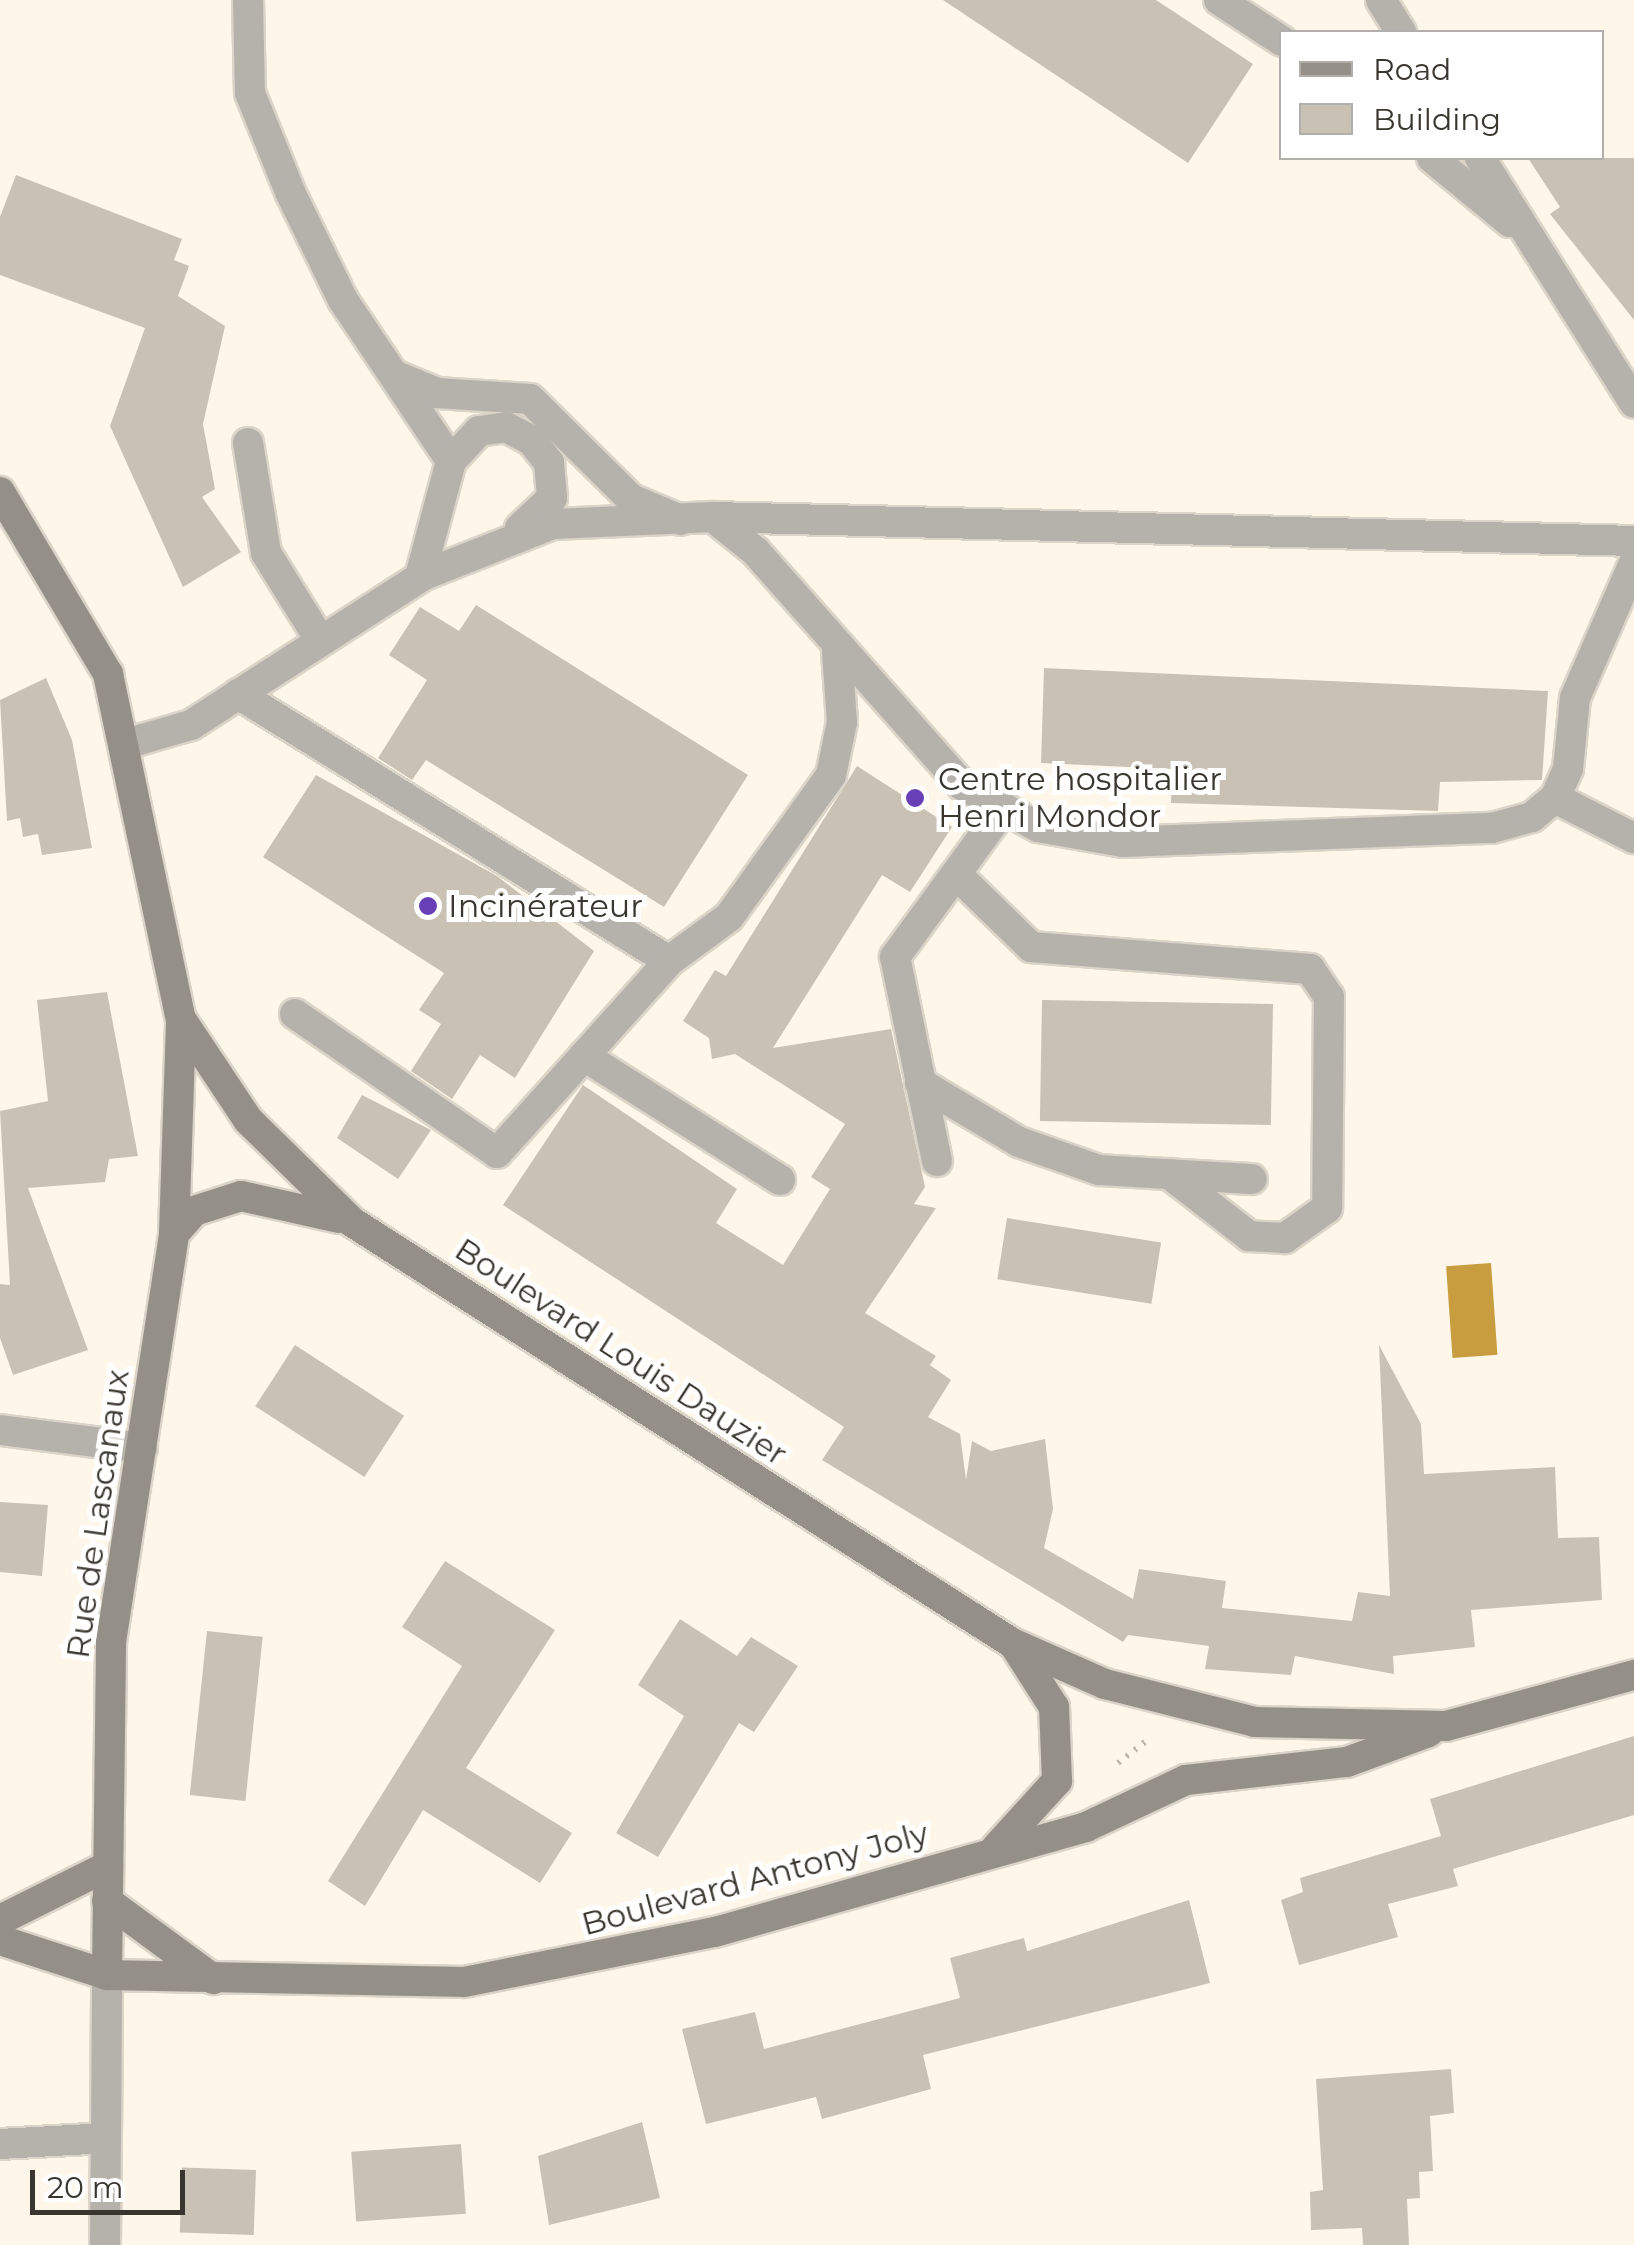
<!DOCTYPE html>
<meta charset="utf-8">
<style>
body{margin:0}
#map{position:relative;width:1634px;height:2245px;overflow:hidden;background:#fef7e9;font-family:Montserrat,sans-serif}
div>[style]{position:absolute}
.water>*{inset:0;background:#c89d3f;transform-origin:0 0}
.building>*{inset:0;background:#c9c2b4;transform-origin:0 0}
.path>*{height:6px;margin-top:-3px;transform-origin:0;background:repeating-linear-gradient(90deg,#beb8ad 0 2.5px,transparent 0 10.5px)}
.roads{filter:drop-shadow(2px 0 #dbd4c8) drop-shadow(-2px 0 #dbd4c8) drop-shadow(0 2px #dbd4c8) drop-shadow(0 -2px #dbd4c8)}
.lane>*{height:30px;margin:-15px;padding:0 15px;transform-origin:15px;border-radius:15px;background:#b5b2ac}
.street>*{height:30px;margin:-15px;padding:0 15px;transform-origin:15px;border-radius:15px;background:#b5b2ac}
.secondary>*{height:30px;margin:-15px;padding:0 15px;transform-origin:15px;border-radius:15px;background:#949087}
.dots>*{width:28px;height:28px;translate:-50% -50%;box-sizing:border-box;border:5px solid #fff;border-radius:50%}
span{translate:-50% -50%;white-space:nowrap;text-align:center;line-height:1.15;-webkit-text-stroke:10px #fff;paint-order:stroke}
.poi-label{font-size:32px;color:#393630}
.left{translate:0 -50%;text-align:left}
.street-label{font-size:32px;color:#393630}
.legend{position:absolute;left:1279px;top:30px;width:325px;height:130px;box-sizing:border-box;background:#fff;border:2px solid #b0afac;margin:0;padding:12px 18px;list-style:none;font-size:30px;color:#393630}
.legend li{display:flex;align-items:center;gap:20px;height:50px}
.legend b{width:50px;border:2px solid #b0afac}
.scale{position:absolute;left:30px;top:2170px;width:155px;height:45px;box-sizing:border-box;border:5px solid #393630;border-top:0;padding-left:12px;font-size:30px;line-height:35px;white-space:nowrap;color:#393630;-webkit-text-stroke:8px #fff;paint-order:stroke}
</style>
<div id="map">
<div class="water">
<i style="left:1491px;top:1263px;width:92px;height:45px;rotate:86deg"></i>
</div>
<div class="building">
<i style="clip-path:polygon(943px 0,1156px 0,1253px 64px,1188px 163px)"></i>
<i style="clip-path:polygon(1528px 158px,1634px 158px,1634px 320px,1550px 214px,1560px 207px)"></i>
<i style="clip-path:polygon(16px 175px,182px 239px,174px 260px,189px 266px,178px 296px,225px 326px,203px 424px,215px 489px,202px 497px,241px 552px,183px 587px,110px 426px,145px 328px,0 275px,0 217px)"></i>
<i style="clip-path:polygon(476px 605px,748px 775px,664px 907px,426px 760px,412px 780px,378px 758px,427px 680px,389px 655px,420px 607px,459px 631px)"></i>
<i style="clip-path:polygon(1044px 668px,1548px 691px,1542px 780px,1440px 782px,1438px 811px,1171px 803px,1172px 769px,1041px 763px)"></i>
<i style="clip-path:polygon(46px 678px,72px 740px,92px 848px,42px 855px,38px 834px,23px 837px,20px 818px,7px 821px,0 700px)"></i>
<i style="clip-path:polygon(857px 766px,952px 827px,910px 892px,882px 875px,773px 1048px,891px 1029px,925px 1187px,914px 1204px,936px 1208px,865px 1313px,936px 1356px,930px 1365px,951px 1380px,928px 1417px,960px 1434px,966px 1480px,972px 1441px,991px 1451px,1045px 1439px,1053px 1509px,1044px 1548px,1133px 1599px,1139px 1569px,1226px 1581px,1222px 1608px,1352px 1621px,1358px 1592px,1390px 1596px,1379px 1345px,1421px 1424px,1424px 1474px,1555px 1467px,1558px 1538px,1599px 1537px,1602px 1600px,1471px 1610px,1475px 1647px,1393px 1656px,1394px 1674px,1295px 1656px,1291px 1675px,1205px 1669px,1209px 1646px,1128px 1635px,1123px 1642px,822px 1460px,844px 1427px,503px 1205px,583px 1085px,737px 1189px,716px 1223px,783px 1265px,830px 1189px,811px 1177px,845px 1124px,735px 1054px,712px 1059px,709px 1038px,683px 1021px,715px 970px,726px 976px)"></i>
<i style="clip-path:polygon(316px 775px,497px 876px,594px 951px,515px 1078px,480px 1055px,452px 1099px,411px 1071px,441px 1024px,419px 1010px,444px 973px,263px 857px)"></i>
<i style="clip-path:polygon(107px 992px,138px 1156px,109px 1159px,105px 1182px,28px 1188px,88px 1350px,13px 1375px,0 1338px,0 1284px,10px 1285px,0 1111px,48px 1101px,37px 1000px)"></i>
<i style="left:1042px;top:1000px;width:231px;height:121px;rotate:1deg"></i>
<i style="clip-path:polygon(362px 1095px,431px 1130px,398px 1179px,337px 1138px)"></i>
<i style="left:1007px;top:1218px;width:156px;height:62px;rotate:9deg"></i>
<i style="left:295px;top:1345px;width:130px;height:73px;rotate:33deg"></i>
<i style="clip-path:polygon(0 1502px,48px 1505px,42px 1576px,0 1572px)"></i>
<i style="clip-path:polygon(445px 1561px,555px 1630px,466px 1768px,572px 1833px,540px 1883px,423px 1810px,365px 1906px,328px 1881px,462px 1666px,402px 1627px)"></i>
<i style="clip-path:polygon(680px 1619px,737px 1656px,751px 1637px,798px 1666px,754px 1732px,739px 1723px,658px 1857px,616px 1833px,684px 1716px,638px 1685px)"></i>
<i style="left:207px;top:1631px;width:56px;height:165px;rotate:6deg"></i>
<i style="clip-path:polygon(1634px 1736px,1634px 1815px,1453px 1869px,1458px 1886px,1388px 1904px,1398px 1937px,1299px 1965px,1281px 1900px,1303px 1892px,1300px 1878px,1441px 1836px,1430px 1799px)"></i>
<i style="clip-path:polygon(1189px 1900px,1210px 1983px,923px 2055px,931px 2089px,822px 2119px,816px 2097px,706px 2124px,682px 2029px,755px 2012px,764px 2049px,960px 1998px,950px 1958px,1024px 1938px,1027px 1951px)"></i>
<i style="clip-path:polygon(1451px 2069px,1454px 2113px,1430px 2116px,1433px 2171px,1419px 2172px,1420px 2198px,1407px 2199px,1409px 2245px,1363px 2245px,1362px 2228px,1311px 2230px,1310px 2192px,1323px 2190px,1316px 2079px)"></i>
<i style="clip-path:polygon(642px 2122px,660px 2198px,549px 2225px,538px 2156px)"></i>
<i style="left:461px;top:2144px;width:70px;height:110px;rotate:86deg"></i>
<i style="left:256px;top:2170px;width:65px;height:74px;rotate:92deg"></i>
</div>
<div class="path">
<i style="left:1118px;top:1763px;width:42px;rotate:-38.2deg"></i>
</div>
<div class="roads">
<div class="lane">
<i style="left:248px;top:0;width:93px;rotate:88.8deg"></i>
<i style="left:250px;top:93px;width:109px;rotate:67.9deg"></i>
<i style="left:291px;top:194px;width:118px;rotate:63.9deg"></i>
<i style="left:343px;top:300px;width:194px;rotate:56.1deg"></i>
<i style="left:451px;top:461px;width:120px;rotate:105deg"></i>
<i style="left:1219px;top:0;width:75px;rotate:33.1deg"></i>
<i style="left:1381px;top:0;width:38px;rotate:58deg"></i>
<i style="left:1432px;top:158px;width:101px;rotate:39.4deg"></i>
<i style="left:1480px;top:158px;width:289px;rotate:57.8deg"></i>
<i style="left:394px;top:375px;width:47px;rotate:22.7deg"></i>
<i style="left:437px;top:393px;width:93px;rotate:3.7deg"></i>
<i style="left:530px;top:399px;width:142px;rotate:44.7deg"></i>
<i style="left:631px;top:499px;width:54px;rotate:22.8deg"></i>
<i style="left:248px;top:443px;width:111px;rotate:80.7deg"></i>
<i style="left:266px;top:553px;width:102px;rotate:58.2deg"></i>
<i style="left:451px;top:461px;width:41px;rotate:-47deg"></i>
<i style="left:479px;top:431px;width:27px;rotate:-8deg"></i>
<i style="left:506px;top:427px;width:30px;rotate:28deg"></i>
<i style="left:532px;top:441px;width:28px;rotate:52deg"></i>
<i style="left:549px;top:463px;width:35px;rotate:85deg"></i>
<i style="left:552px;top:498px;width:44px;rotate:136.8deg"></i>
<i style="left:713px;top:517px;width:55px;rotate:39.1deg"></i>
<i style="left:756px;top:552px;width:311px;rotate:48.5deg"></i>
<i style="left:962px;top:785px;width:87px;rotate:28.9deg"></i>
<i style="left:1038px;top:827px;width:86px;rotate:10deg"></i>
<i style="left:1123px;top:842px;width:369px;rotate:-2.2deg"></i>
<i style="left:1492px;top:828px;width:41px;rotate:-15.4deg"></i>
<i style="left:1532px;top:817px;width:30px;rotate:-40deg"></i>
<i style="left:1555px;top:798px;width:32px;rotate:-66deg"></i>
<i style="left:1568px;top:769px;width:71px;rotate:-84.4deg"></i>
<i style="left:1575px;top:698px;width:147px;rotate:-66.4deg"></i>
<i style="left:238px;top:694px;width:507px;rotate:31.78deg"></i>
<i style="left:129px;top:743px;width:65px;rotate:-16.2deg"></i>
<i style="left:191px;top:725px;width:277px;rotate:-32.8deg"></i>
<i style="left:424px;top:575px;width:139px;rotate:-21.6deg"></i>
<i style="left:553px;top:524px;width:160px;rotate:-2.5deg"></i>
<i style="left:713px;top:517px;width:921px;rotate:1.49deg"></i>
<i style="left:1555px;top:798px;width:89px;rotate:26.9deg"></i>
<i style="left:956px;top:874px;width:105px;rotate:44.2deg"></i>
<i style="left:1031px;top:947px;width:280px;rotate:4.5deg"></i>
<i style="left:1310px;top:969px;width:34px;rotate:56deg"></i>
<i style="left:1329px;top:997px;width:211px;rotate:90.5deg"></i>
<i style="left:1327px;top:1208px;width:52px;rotate:144.5deg"></i>
<i style="left:1285px;top:1238px;width:36px;rotate:-177deg"></i>
<i style="left:1249px;top:1236px;width:101px;rotate:-142.2deg"></i>
<i style="left:295px;top:1014px;width:245px;rotate:34.5deg"></i>
<i style="left:497px;top:1153px;width:258px;rotate:-48.1deg"></i>
<i style="left:669px;top:961px;width:74px;rotate:-36.3deg"></i>
<i style="left:729px;top:917px;width:175px;rotate:-54.3deg"></i>
<i style="left:831px;top:775px;width:54px;rotate:-78.3deg"></i>
<i style="left:842px;top:722px;width:69px;rotate:-94.1deg"></i>
<i style="left:584px;top:1056px;width:232px;rotate:32.3deg"></i>
<i style="left:920px;top:1083px;width:115px;rotate:30.8deg"></i>
<i style="left:1019px;top:1142px;width:85px;rotate:19.3deg"></i>
<i style="left:1099px;top:1170px;width:153px;rotate:3.4deg"></i>
<i style="left:937px;top:1161px;width:208px;rotate:-101.6deg"></i>
<i style="left:895px;top:957px;width:185px;rotate:-53.8deg"></i>
</div>
<div class="street">
<i style="left:0;top:1430px;width:143px;rotate:7.2deg"></i>
<i style="left:0;top:2144px;width:106px;rotate:-3.2deg"></i>
<i style="left:106px;top:2138px;width:163px;rotate:-89.6deg"></i>
<i style="left:105px;top:2245px;width:107px;rotate:-89.5deg"></i>
</div>
<div class="secondary">
<i style="left:0;top:492px;width:212px;rotate:59.3deg"></i>
<i style="left:108px;top:674px;width:353px;rotate:78.1deg"></i>
<i style="left:181px;top:1019px;width:121px;rotate:56.4deg"></i>
<i style="left:248px;top:1120px;width:146px;rotate:44.4deg"></i>
<i style="left:352px;top:1222px;width:783px;rotate:32.53deg"></i>
<i style="left:1012px;top:1643px;width:102px;rotate:23.8deg"></i>
<i style="left:1105px;top:1684px;width:155px;rotate:14.2deg"></i>
<i style="left:1255px;top:1722px;width:191px;rotate:1.2deg"></i>
<i style="left:1446px;top:1726px;width:195px;rotate:-15.2deg"></i>
<i style="left:174px;top:1234px;width:212px;rotate:-88.1deg"></i>
<i style="left:996px;top:1848px;width:91px;rotate:-47.7deg"></i>
<i style="left:1057px;top:1781px;width:74px;rotate:-92.3deg"></i>
<i style="left:1054px;top:1707px;width:72px;rotate:-122.6deg"></i>
<i style="left:107px;top:1901px;width:132px;rotate:36.3deg"></i>
<i style="left:0;top:1920px;width:121px;rotate:-26.6deg"></i>
<i style="left:0;top:1940px;width:113px;rotate:18.1deg"></i>
<i style="left:107px;top:1975px;width:357px;rotate:1.1deg"></i>
<i style="left:464px;top:1982px;width:256px;rotate:-11.3deg"></i>
<i style="left:715px;top:1932px;width:386px;rotate:-15.8deg"></i>
<i style="left:1086px;top:1827px;width:110px;rotate:-25.2deg"></i>
<i style="left:1186px;top:1780px;width:162px;rotate:-6.4deg"></i>
<i style="left:1347px;top:1762px;width:87px;rotate:-20.1deg"></i>
<i style="left:107px;top:1975px;width:333px;rotate:-89.3deg"></i>
<i style="left:111px;top:1642px;width:413px;rotate:-81.2deg"></i>
<i style="left:174px;top:1234px;width:30px;rotate:-49deg"></i>
<i style="left:194px;top:1211px;width:49px;rotate:-17.7deg"></i>
<i style="left:241px;top:1196px;width:100px;rotate:12.7deg"></i>
</div>
</div>
<div class="dots">
<i style="left:915px;top:798px;background:#673fb7"></i>
<i style="left:428px;top:906px;background:#673fb7"></i>
</div>
<div class="poi-label">
<span class="left" style="left:938px;top:798px">Centre hospitalier<br>Henri Mondor</span>
<span class="left" style="left:448px;top:906px">Incinérateur</span>
</div>
<div class="street-label">
<span style="left:621px;top:1352px;rotate:33deg">Boulevard Louis Dauzier</span>
<span style="left:98px;top:1514px;rotate:-82deg">Rue de Lascanaux</span>
<span style="left:755px;top:1879px;rotate:-15deg">Boulevard Antony Joly</span>
</div>
<ul class="legend">
<li><b style="height:12px;background:#949087"></b>Road</li>
<li><b style="height:28px;background:#c9c2b4"></b>Building</li>
</ul>
<div class="scale">20 m</div>
</div>
